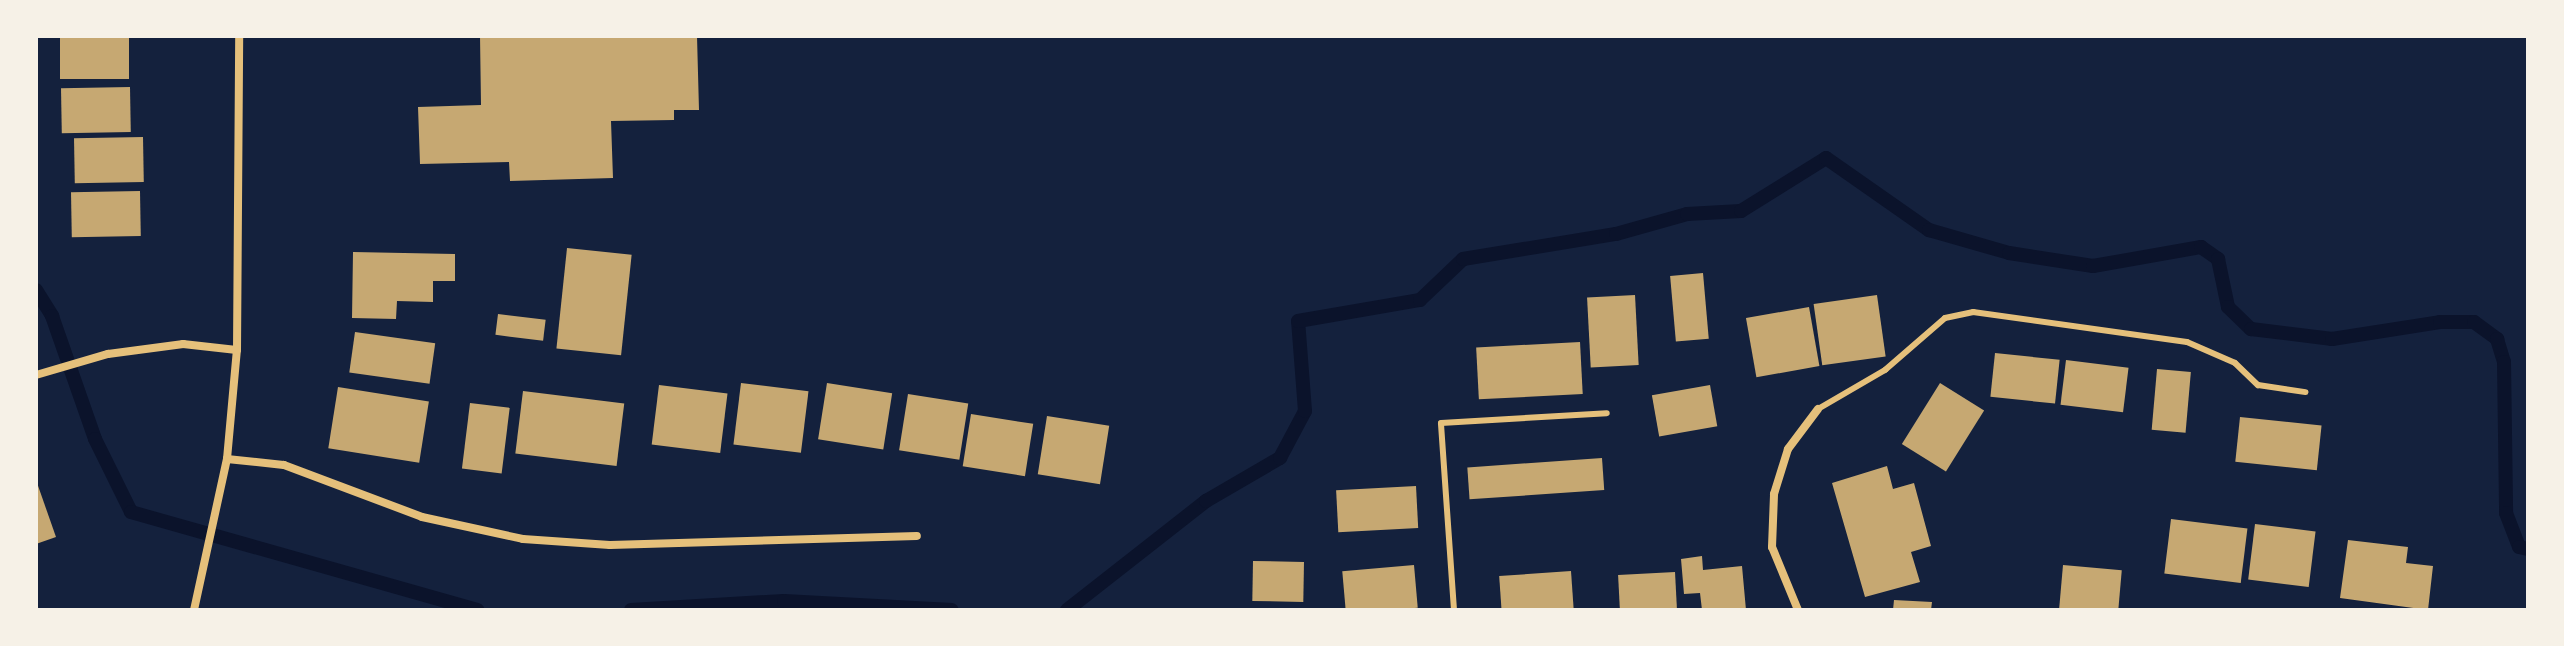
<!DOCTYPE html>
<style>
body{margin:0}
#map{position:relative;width:2564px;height:646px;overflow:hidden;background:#14213d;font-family:Overpass,sans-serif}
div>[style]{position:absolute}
.stream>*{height:14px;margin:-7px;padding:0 7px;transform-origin:7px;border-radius:7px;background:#0b132b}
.building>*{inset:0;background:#c6a872;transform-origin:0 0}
.service>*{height:6px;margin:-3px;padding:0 3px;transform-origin:3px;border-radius:3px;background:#e5c07b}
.minor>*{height:8px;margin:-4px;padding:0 4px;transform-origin:4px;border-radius:4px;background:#e5c07b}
span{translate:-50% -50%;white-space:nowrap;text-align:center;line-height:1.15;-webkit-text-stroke:7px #f6f1e7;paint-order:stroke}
.frame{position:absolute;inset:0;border:38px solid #f6f1e7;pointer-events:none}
</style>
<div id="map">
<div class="stream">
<i style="left:36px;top:290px;width:31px;rotate:58deg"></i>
<i style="left:52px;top:316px;width:130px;rotate:70.7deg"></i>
<i style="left:95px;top:439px;width:81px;rotate:63.7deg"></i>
<i style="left:131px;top:512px;width:360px;rotate:15.8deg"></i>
<i style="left:631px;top:610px;width:153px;rotate:-3.4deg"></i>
<i style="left:784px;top:601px;width:168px;rotate:3.1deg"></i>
<i style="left:1067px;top:610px;width:177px;rotate:-38.1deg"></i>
<i style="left:1206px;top:501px;width:86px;rotate:-30.2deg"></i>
<i style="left:1280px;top:458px;width:53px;rotate:-62deg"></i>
<i style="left:1305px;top:411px;width:90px;rotate:-94.4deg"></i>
<i style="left:1298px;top:321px;width:124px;rotate:-9.8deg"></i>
<i style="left:1420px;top:300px;width:59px;rotate:-43.6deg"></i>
<i style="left:1463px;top:259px;width:155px;rotate:-9.3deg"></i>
<i style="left:1616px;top:234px;width:74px;rotate:-15.7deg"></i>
<i style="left:1687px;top:214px;width:54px;rotate:-3.2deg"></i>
<i style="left:1741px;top:211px;width:100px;rotate:-31.9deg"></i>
<i style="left:1826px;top:158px;width:126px;rotate:35deg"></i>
<i style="left:1929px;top:230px;width:83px;rotate:16deg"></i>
<i style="left:2009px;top:253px;width:85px;rotate:8.8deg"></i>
<i style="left:2093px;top:266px;width:110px;rotate:-10deg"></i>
<i style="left:2201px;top:247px;width:21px;rotate:35deg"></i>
<i style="left:2218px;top:259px;width:49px;rotate:78.2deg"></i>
<i style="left:2228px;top:307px;width:32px;rotate:44deg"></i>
<i style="left:2251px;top:329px;width:82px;rotate:7deg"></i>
<i style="left:2332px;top:339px;width:109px;rotate:-8.9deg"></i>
<i style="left:2440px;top:322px;width:34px"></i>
<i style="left:2474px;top:322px;width:29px;rotate:36deg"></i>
<i style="left:2497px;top:339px;width:24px;rotate:73deg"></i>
<i style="left:2504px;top:362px;width:151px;rotate:89.2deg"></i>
<i style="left:2506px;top:513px;width:36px;rotate:69deg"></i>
<i style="left:2519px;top:547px;width:9px;rotate:13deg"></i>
</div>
<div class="building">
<i style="left:60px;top:36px;width:69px;height:43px"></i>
<i style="clip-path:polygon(480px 36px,697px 36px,699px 110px,674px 110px,674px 120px,611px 121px,613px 178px,510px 181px,509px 162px,420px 164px,418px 107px,481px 105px)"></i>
<i style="left:130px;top:87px;width:45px;height:69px;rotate:89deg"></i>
<i style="left:143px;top:137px;width:45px;height:69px;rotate:89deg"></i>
<i style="left:140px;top:191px;width:45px;height:69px;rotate:89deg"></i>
<i style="left:567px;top:248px;width:65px;height:101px;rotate:6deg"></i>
<i style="clip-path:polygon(353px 252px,455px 254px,455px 281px,433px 281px,433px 302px,397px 301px,396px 319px,352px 318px)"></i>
<i style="left:1703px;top:273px;width:66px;height:33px;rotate:85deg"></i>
<i style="left:1635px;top:295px;width:70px;height:48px;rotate:87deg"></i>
<i style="left:1877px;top:295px;width:62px;height:64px;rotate:82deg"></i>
<i style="left:1809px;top:307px;width:60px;height:64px;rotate:80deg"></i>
<i style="left:498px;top:314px;width:48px;height:21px;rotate:7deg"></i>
<i style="left:355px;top:332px;width:81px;height:41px;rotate:8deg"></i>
<i style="left:1580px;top:342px;width:52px;height:104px;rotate:87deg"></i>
<i style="left:1995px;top:353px;width:65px;height:44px;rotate:6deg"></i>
<i style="left:2066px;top:360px;width:63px;height:45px;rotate:7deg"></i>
<i style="left:2157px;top:369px;width:34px;height:61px;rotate:5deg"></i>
<i style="left:741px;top:383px;width:68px;height:62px;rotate:7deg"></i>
<i style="left:827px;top:383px;width:66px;height:57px;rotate:9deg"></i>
<i style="left:1940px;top:383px;width:52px;height:72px;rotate:32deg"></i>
<i style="left:659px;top:385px;width:69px;height:60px;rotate:7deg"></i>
<i style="left:1710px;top:385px;width:42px;height:59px;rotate:80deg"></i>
<i style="left:338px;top:387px;width:92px;height:62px;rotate:9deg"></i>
<i style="left:523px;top:391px;width:102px;height:63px;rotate:7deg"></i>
<i style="left:908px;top:394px;width:61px;height:57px;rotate:9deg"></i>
<i style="left:470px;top:403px;width:40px;height:66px;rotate:7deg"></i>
<i style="left:971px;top:414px;width:63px;height:53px;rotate:9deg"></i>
<i style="left:1047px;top:416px;width:63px;height:59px;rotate:9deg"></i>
<i style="left:2240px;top:417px;width:82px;height:45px;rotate:6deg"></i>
<i style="left:1602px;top:458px;width:32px;height:135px;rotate:86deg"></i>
<i style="clip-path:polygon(1887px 466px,1893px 489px,1914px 483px,1931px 546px,1911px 552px,1920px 582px,1865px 597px,1832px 483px)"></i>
<i style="clip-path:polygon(36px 480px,56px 537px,36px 544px)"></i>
<i style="left:1416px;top:486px;width:42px;height:80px;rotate:87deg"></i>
<i style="left:2171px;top:519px;width:77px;height:55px;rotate:7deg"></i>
<i style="left:2255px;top:524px;width:61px;height:56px;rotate:7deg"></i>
<i style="clip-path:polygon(2348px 540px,2408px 547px,2406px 563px,2433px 566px,2428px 610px,2340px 598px)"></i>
<i style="clip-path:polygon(1702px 556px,1703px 570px,1742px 566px,1746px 610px,1702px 610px,1700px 593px,1684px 594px,1681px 559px)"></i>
<i style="left:1253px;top:561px;width:51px;height:40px;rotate:1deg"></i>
<i style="left:1414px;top:565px;width:43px;height:72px;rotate:85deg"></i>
<i style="left:2063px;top:565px;width:59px;height:45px;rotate:5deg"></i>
<i style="left:1571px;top:571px;width:39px;height:72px;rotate:86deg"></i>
<i style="left:1675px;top:572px;width:38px;height:57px;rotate:87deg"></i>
<i style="clip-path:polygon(1894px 600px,1932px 602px,1931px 610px,1893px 610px)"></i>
</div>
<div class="service">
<i style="left:1818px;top:409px;width:78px;rotate:-30.2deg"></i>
<i style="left:1885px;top:370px;width:79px;rotate:-40.9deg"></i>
<i style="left:1945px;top:318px;width:29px;rotate:-12deg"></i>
<i style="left:1973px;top:312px;width:216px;rotate:8deg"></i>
<i style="left:2187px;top:342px;width:52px;rotate:23.6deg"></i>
<i style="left:2235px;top:363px;width:32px;rotate:44deg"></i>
<i style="left:2258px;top:385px;width:48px;rotate:8.5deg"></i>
<i style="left:1454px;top:610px;width:187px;rotate:-94deg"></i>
<i style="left:1441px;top:423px;width:166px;rotate:-3.4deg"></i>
</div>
<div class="minor">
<i style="left:36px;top:375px;width:75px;rotate:-16.3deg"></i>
<i style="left:108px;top:354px;width:76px;rotate:-7.6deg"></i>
<i style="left:183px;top:344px;width:54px;rotate:6.3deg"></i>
<i style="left:227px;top:459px;width:57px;rotate:6deg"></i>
<i style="left:284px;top:465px;width:147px;rotate:20.6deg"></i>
<i style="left:422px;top:517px;width:103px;rotate:12.3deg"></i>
<i style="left:523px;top:539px;width:87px;rotate:3.9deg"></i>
<i style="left:610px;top:545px;width:307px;rotate:-1.7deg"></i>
<i style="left:194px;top:610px;width:155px;rotate:-77.7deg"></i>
<i style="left:227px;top:459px;width:109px;rotate:-84.8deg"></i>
<i style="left:237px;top:350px;width:314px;rotate:-89.6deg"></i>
<i style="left:1798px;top:610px;width:68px;rotate:-112.4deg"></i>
<i style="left:1772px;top:547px;width:53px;rotate:-87.8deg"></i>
<i style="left:1774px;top:494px;width:47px;rotate:-72.7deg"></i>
<i style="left:1788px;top:449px;width:50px;rotate:-53.1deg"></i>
</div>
<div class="frame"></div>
</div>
